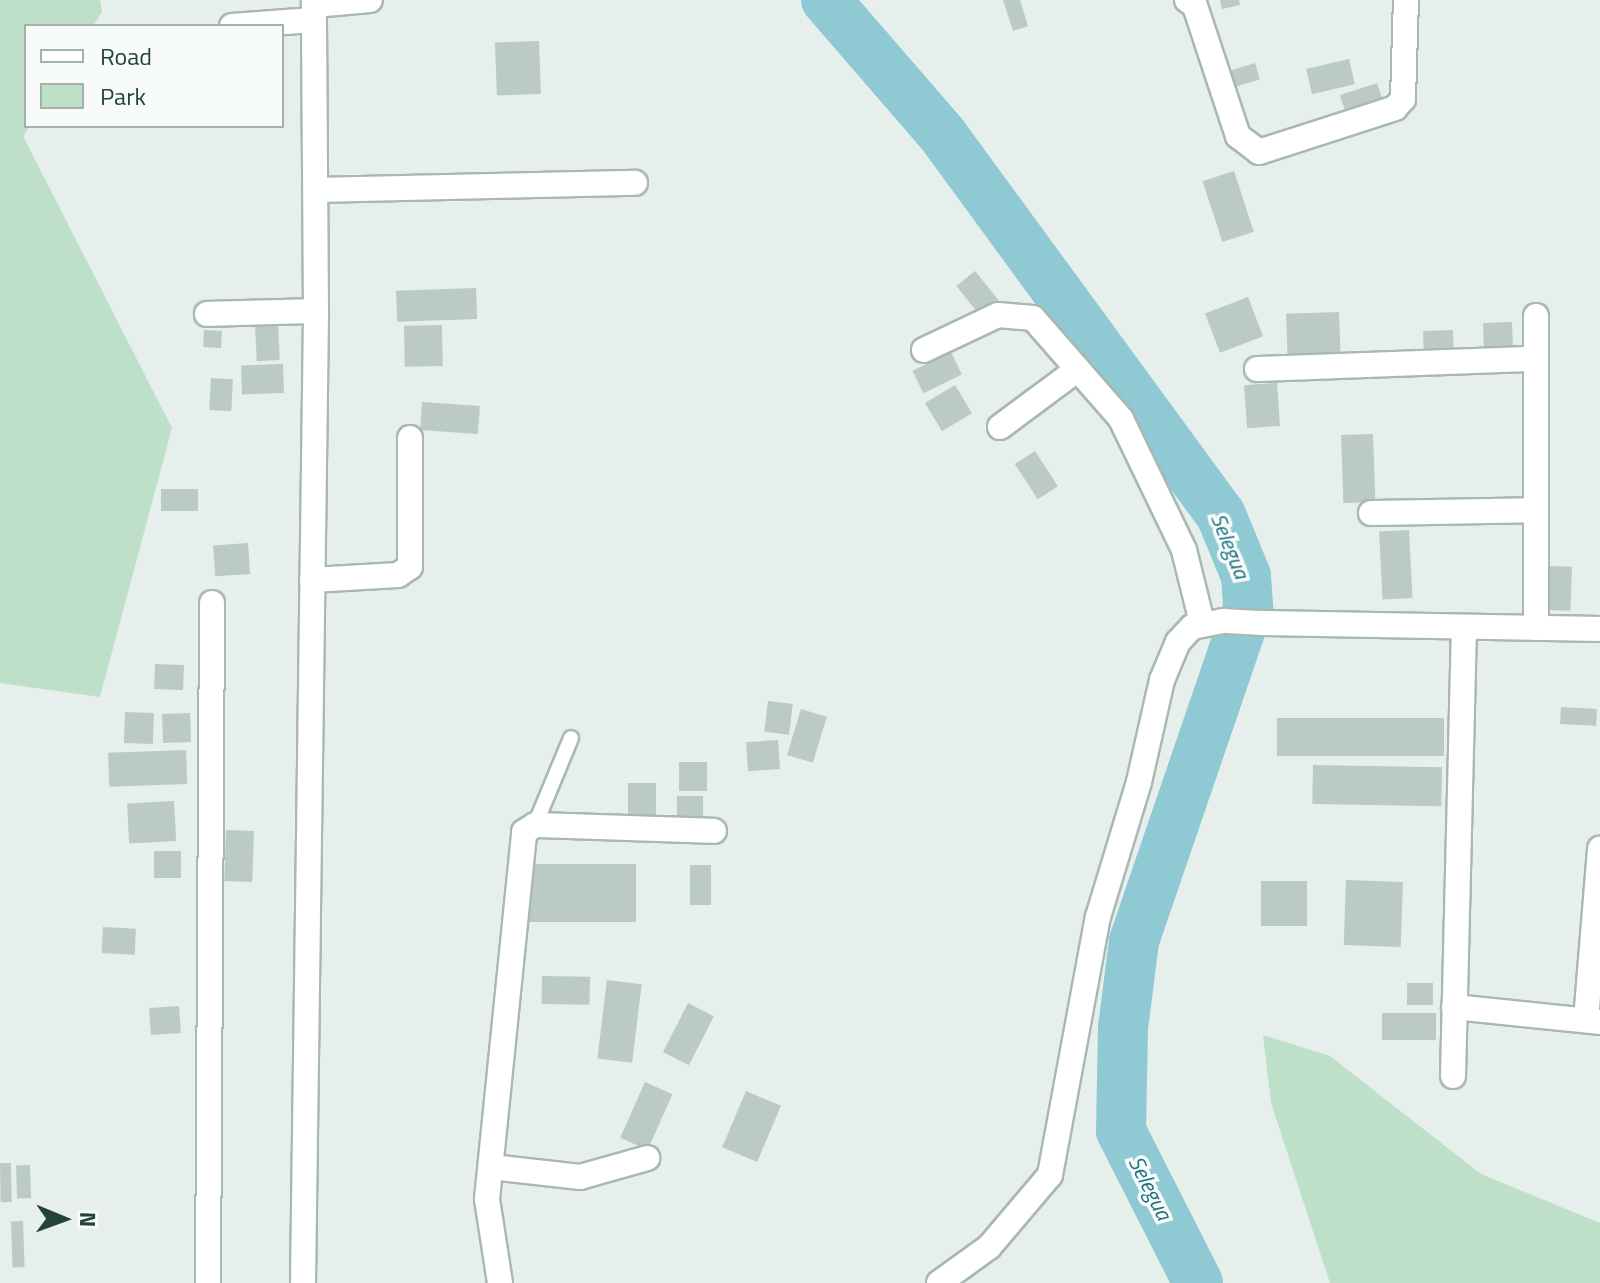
<!DOCTYPE html>
<style>
body{margin:0}
#map{position:relative;width:1600px;height:1283px;overflow:hidden;background:#e6efeb;font-family:"Titillium Web",sans-serif}
div>[style]{position:absolute}
.green>*{inset:0;background:#bfe0c8}
.river>*{height:50px;margin:-25px;padding:0 25px;transform-origin:25px;border-radius:25px;background:#8ec9d4}
.building>*{inset:0;background:#bbcac4;transform-origin:0 0}
.roads{filter:drop-shadow(2px 0 #a8b8b2) drop-shadow(-2px 0 #a8b8b2) drop-shadow(0 2px #a8b8b2) drop-shadow(0 -2px #a8b8b2)}
.service>*{height:14px;margin:-7px;padding:0 7px;transform-origin:7px;border-radius:7px;background:#fff}
.minor>*{height:24px;margin:-12px;padding:0 12px;transform-origin:12px;border-radius:12px;background:#fff}
.tertiary>*{height:24px;margin:-12px;padding:0 12px;transform-origin:12px;border-radius:12px;background:#fff}
span{translate:-50% -50%;white-space:nowrap;text-align:center;line-height:1.15;-webkit-text-stroke:7px #f7fbf9;paint-order:stroke}
.water-label{font-size:22px;color:#1c6f80;font-style:italic}
.legend{position:absolute;left:24px;top:24px;width:260px;height:104px;box-sizing:border-box;background:#f7fbf9;border:2px solid #a3b1ad;margin:0;padding:10px 14px;list-style:none;font-size:24px;color:#24423a}
.legend li{display:flex;align-items:center;gap:16px;height:40px}
.legend b{width:40px;border:2px solid #a3b1ad}
.north{position:absolute;left:24px;top:1179px;width:80px;height:80px;-webkit-text-stroke:6px #f7fbf9;paint-order:stroke;rotate:91deg;font-size:22px;font-weight:700;line-height:32px;text-align:center;color:#24423a}
.north::after{content:'';display:block;margin:auto;width:28px;height:36px;background:#24423a;clip-path:polygon(50% 0,100% 100%,50% 72%,0 100%)}
</style>
<div id="map">
<div class="green">
<i style="clip-path:polygon(0 0,100px 0,102px 12px,93px 26px,26px 26px,30px 126px,23px 136px,172px 428px,100px 697px,0 683px)"></i>
<i style="clip-path:polygon(1263px 1035px,1330px 1056px,1481px 1174px,1600px 1223px,1600px 1283px,1330px 1283px,1271px 1103px)"></i>
</div>
<div class="river">
<i style="left:826px;top:0;width:177px;rotate:49.1deg"></i>
<i style="left:942px;top:134px;width:472px;rotate:53.8deg"></i>
<i style="left:1221px;top:515px;width:66px;rotate:67.7deg"></i>
<i style="left:1246px;top:576px;width:32px;rotate:86deg"></i>
<i style="left:1248px;top:608px;width:352px;rotate:108.9deg"></i>
<i style="left:1134px;top:941px;width:88px;rotate:97.2deg"></i>
<i style="left:1123px;top:1028px;width:103px;rotate:91.1deg"></i>
<i style="left:1121px;top:1131px;width:170px;rotate:63.1deg"></i>
</div>
<div class="building">
<i style="clip-path:polygon(1003px 0,1020px 0,1028px 26px,1013px 31px)"></i>
<i style="clip-path:polygon(1220px 0,1239px 0,1240px 5px,1222px 9px)"></i>
<i style="left:539px;top:41px;width:53px;height:44px;rotate:88deg"></i>
<i style="left:1349px;top:59px;width:26px;height:44px;rotate:77deg"></i>
<i style="left:1255px;top:63px;width:17px;height:28px;rotate:73deg"></i>
<i style="left:1377px;top:83px;width:23px;height:39px;rotate:72deg"></i>
<i style="left:1234px;top:171px;width:64px;height:33px;rotate:72deg"></i>
<i style="left:975px;top:271px;width:38px;height:24px;rotate:51deg"></i>
<i style="left:476px;top:288px;width:31px;height:80px;rotate:88deg"></i>
<i style="left:1248px;top:297px;width:42px;height:46px;rotate:69deg"></i>
<i style="left:1339px;top:312px;width:49px;height:53px;rotate:88deg"></i>
<i style="left:1512px;top:322px;width:27px;height:29px;rotate:88deg"></i>
<i style="left:278px;top:325px;width:35px;height:23px;rotate:87deg"></i>
<i style="left:442px;top:325px;width:41px;height:38px;rotate:89deg"></i>
<i style="left:204px;top:330px;width:18px;height:17px;rotate:3deg"></i>
<i style="left:1453px;top:330px;width:24px;height:30px;rotate:88deg"></i>
<i style="left:951px;top:352px;width:25px;height:43px;rotate:64deg"></i>
<i style="left:283px;top:364px;width:29px;height:42px;rotate:88deg"></i>
<i style="left:211px;top:378px;width:22px;height:32px;rotate:3deg"></i>
<i style="left:1277px;top:383px;width:43px;height:33px;rotate:86deg"></i>
<i style="left:955px;top:385px;width:33px;height:35px;rotate:59deg"></i>
<i style="left:422px;top:402px;width:58px;height:28px;rotate:4deg"></i>
<i style="left:1373px;top:434px;width:68px;height:32px;rotate:88deg"></i>
<i style="left:1035px;top:451px;width:42px;height:24px;rotate:57deg"></i>
<i style="left:198px;top:489px;width:22px;height:37px;rotate:90deg"></i>
<i style="left:1409px;top:530px;width:68px;height:30px;rotate:87deg"></i>
<i style="left:248px;top:543px;width:31px;height:35px;rotate:86deg"></i>
<i style="left:1548px;top:566px;width:24px;height:44px;rotate:2deg"></i>
<i style="left:155px;top:664px;width:29px;height:25px;rotate:2deg"></i>
<i style="left:768px;top:701px;width:25px;height:31px;rotate:7deg"></i>
<i style="left:1561px;top:707px;width:36px;height:17px;rotate:3deg"></i>
<i style="left:801px;top:709px;width:27px;height:48px;rotate:17deg"></i>
<i style="left:125px;top:712px;width:29px;height:31px;rotate:2deg"></i>
<i style="left:190px;top:713px;width:29px;height:28px;rotate:88deg"></i>
<i style="left:1444px;top:718px;width:38px;height:167px;rotate:90deg"></i>
<i style="left:778px;top:740px;width:29px;height:32px;rotate:86deg"></i>
<i style="left:186px;top:750px;width:34px;height:78px;rotate:88deg"></i>
<i style="left:679px;top:762px;width:28px;height:29px"></i>
<i style="left:1313px;top:765px;width:129px;height:39px;rotate:1deg"></i>
<i style="left:628px;top:783px;width:28px;height:40px"></i>
<i style="left:677px;top:796px;width:26px;height:34px"></i>
<i style="left:174px;top:801px;width:40px;height:47px;rotate:87deg"></i>
<i style="left:226px;top:830px;width:28px;height:51px;rotate:2deg"></i>
<i style="left:154px;top:851px;width:27px;height:27px"></i>
<i style="left:529px;top:864px;width:107px;height:58px"></i>
<i style="left:690px;top:865px;width:21px;height:40px"></i>
<i style="left:1346px;top:880px;width:57px;height:65px;rotate:2deg"></i>
<i style="left:1261px;top:881px;width:46px;height:45px"></i>
<i style="left:103px;top:927px;width:33px;height:26px;rotate:3deg"></i>
<i style="left:542px;top:976px;width:48px;height:28px;rotate:1deg"></i>
<i style="left:607px;top:980px;width:35px;height:79px;rotate:7deg"></i>
<i style="left:1407px;top:983px;width:26px;height:22px"></i>
<i style="left:688px;top:1003px;width:29px;height:55px;rotate:27deg"></i>
<i style="left:179px;top:1006px;width:27px;height:30px;rotate:86deg"></i>
<i style="left:1436px;top:1013px;width:27px;height:54px;rotate:90deg"></i>
<i style="left:645px;top:1082px;width:30px;height:61px;rotate:24deg"></i>
<i style="left:746px;top:1091px;width:38px;height:61px;rotate:23deg"></i>
<i style="left:11px;top:1163px;width:39px;height:11px;rotate:89deg"></i>
<i style="left:30px;top:1165px;width:33px;height:14px;rotate:88deg"></i>
<i style="left:23px;top:1221px;width:46px;height:12px;rotate:88deg"></i>
</div>
<div class="roads">
<div class="service">
<i style="left:535px;top:825px;width:94px;rotate:-67.5deg"></i>
</div>
<div class="minor">
<i style="left:1187px;top:0;width:10px;rotate:37deg"></i>
<i style="left:1195px;top:6px;width:137px;rotate:71.7deg"></i>
<i style="left:1238px;top:136px;width:26px;rotate:37deg"></i>
<i style="left:1259px;top:152px;width:143px;rotate:-17.9deg"></i>
<i style="left:1395px;top:108px;width:12px;rotate:-48deg"></i>
<i style="left:1403px;top:99px;width:99px;rotate:-88.3deg"></i>
<i style="left:314px;top:5px;width:56px;rotate:-5.1deg"></i>
<i style="left:232px;top:26px;width:81px;rotate:-4.2deg"></i>
<i style="left:316px;top:190px;width:319px;rotate:-1.3deg"></i>
<i style="left:207px;top:314px;width:109px;rotate:-1.6deg"></i>
<i style="left:1536px;top:316px;width:312px;rotate:90deg"></i>
<i style="left:924px;top:350px;width:82px;rotate:-25.3deg"></i>
<i style="left:998px;top:315px;width:35px;rotate:5deg"></i>
<i style="left:1033px;top:318px;width:134px;rotate:48.9deg"></i>
<i style="left:1121px;top:419px;width:145px;rotate:64.3deg"></i>
<i style="left:1184px;top:550px;width:75px;rotate:76.1deg"></i>
<i style="left:1257px;top:369px;width:279px;rotate:-2.1deg"></i>
<i style="left:1000px;top:427px;width:97px;rotate:-36.6deg"></i>
<i style="left:1371px;top:513px;width:165px;rotate:-1deg"></i>
<i style="left:312px;top:580px;width:86px;rotate:-3.3deg"></i>
<i style="left:398px;top:575px;width:14px;rotate:-34deg"></i>
<i style="left:410px;top:567px;width:129px;rotate:-90deg"></i>
<i style="left:1224px;top:621px;width:38px;rotate:3deg"></i>
<i style="left:1454px;top:1007px;width:147px;rotate:5.9deg"></i>
<i style="left:1586px;top:1020px;width:172px;rotate:-85.3deg"></i>
<i style="left:1453px;top:1076px;width:449px;rotate:-88.6deg"></i>
<i style="left:491px;top:1167px;width:90px;rotate:6.4deg"></i>
<i style="left:580px;top:1177px;width:70px;rotate:-15.8deg"></i>
<i style="left:208px;top:1283px;width:680px;rotate:-89.66deg"></i>
<i style="left:303px;top:1283px;width:972px;rotate:-89.23deg"></i>
<i style="left:316px;top:311px;width:311px;rotate:-90.4deg"></i>
<i style="left:500px;top:1283px;width:85px;rotate:-98.8deg"></i>
<i style="left:487px;top:1199px;width:369px;rotate:-84.2deg"></i>
<i style="left:524px;top:832px;width:13px;rotate:-32deg"></i>
<i style="left:535px;top:825px;width:179px;rotate:1.9deg"></i>
</div>
<div class="tertiary">
<i style="left:1262px;top:623px;width:338px;rotate:1deg"></i>
<i style="left:939px;top:1283px;width:62px;rotate:-35.8deg"></i>
<i style="left:989px;top:1247px;width:94px;rotate:-49.7deg"></i>
<i style="left:1050px;top:1175px;width:262px;rotate:-79.5deg"></i>
<i style="left:1098px;top:917px;width:141px;rotate:-73.1deg"></i>
<i style="left:1139px;top:782px;width:105px;rotate:-77.3deg"></i>
<i style="left:1162px;top:680px;width:41px;rotate:-67.2deg"></i>
<i style="left:1178px;top:642px;width:21px;rotate:-47deg"></i>
<i style="left:1192px;top:627px;width:33px;rotate:-11deg"></i>
</div>
</div>
<div class="water-label">
<span style="left:1230px;top:546px;rotate:68deg">Selegua</span>
<span style="left:1150px;top:1188px;rotate:63deg">Selegua</span>
</div>
<ul class="legend">
<li><b style="height:10px;background:#fff"></b>Road</li>
<li><b style="height:22px;background:#bfe0c8"></b>Park</li>
</ul>
<div class="north">N</div>
</div>
